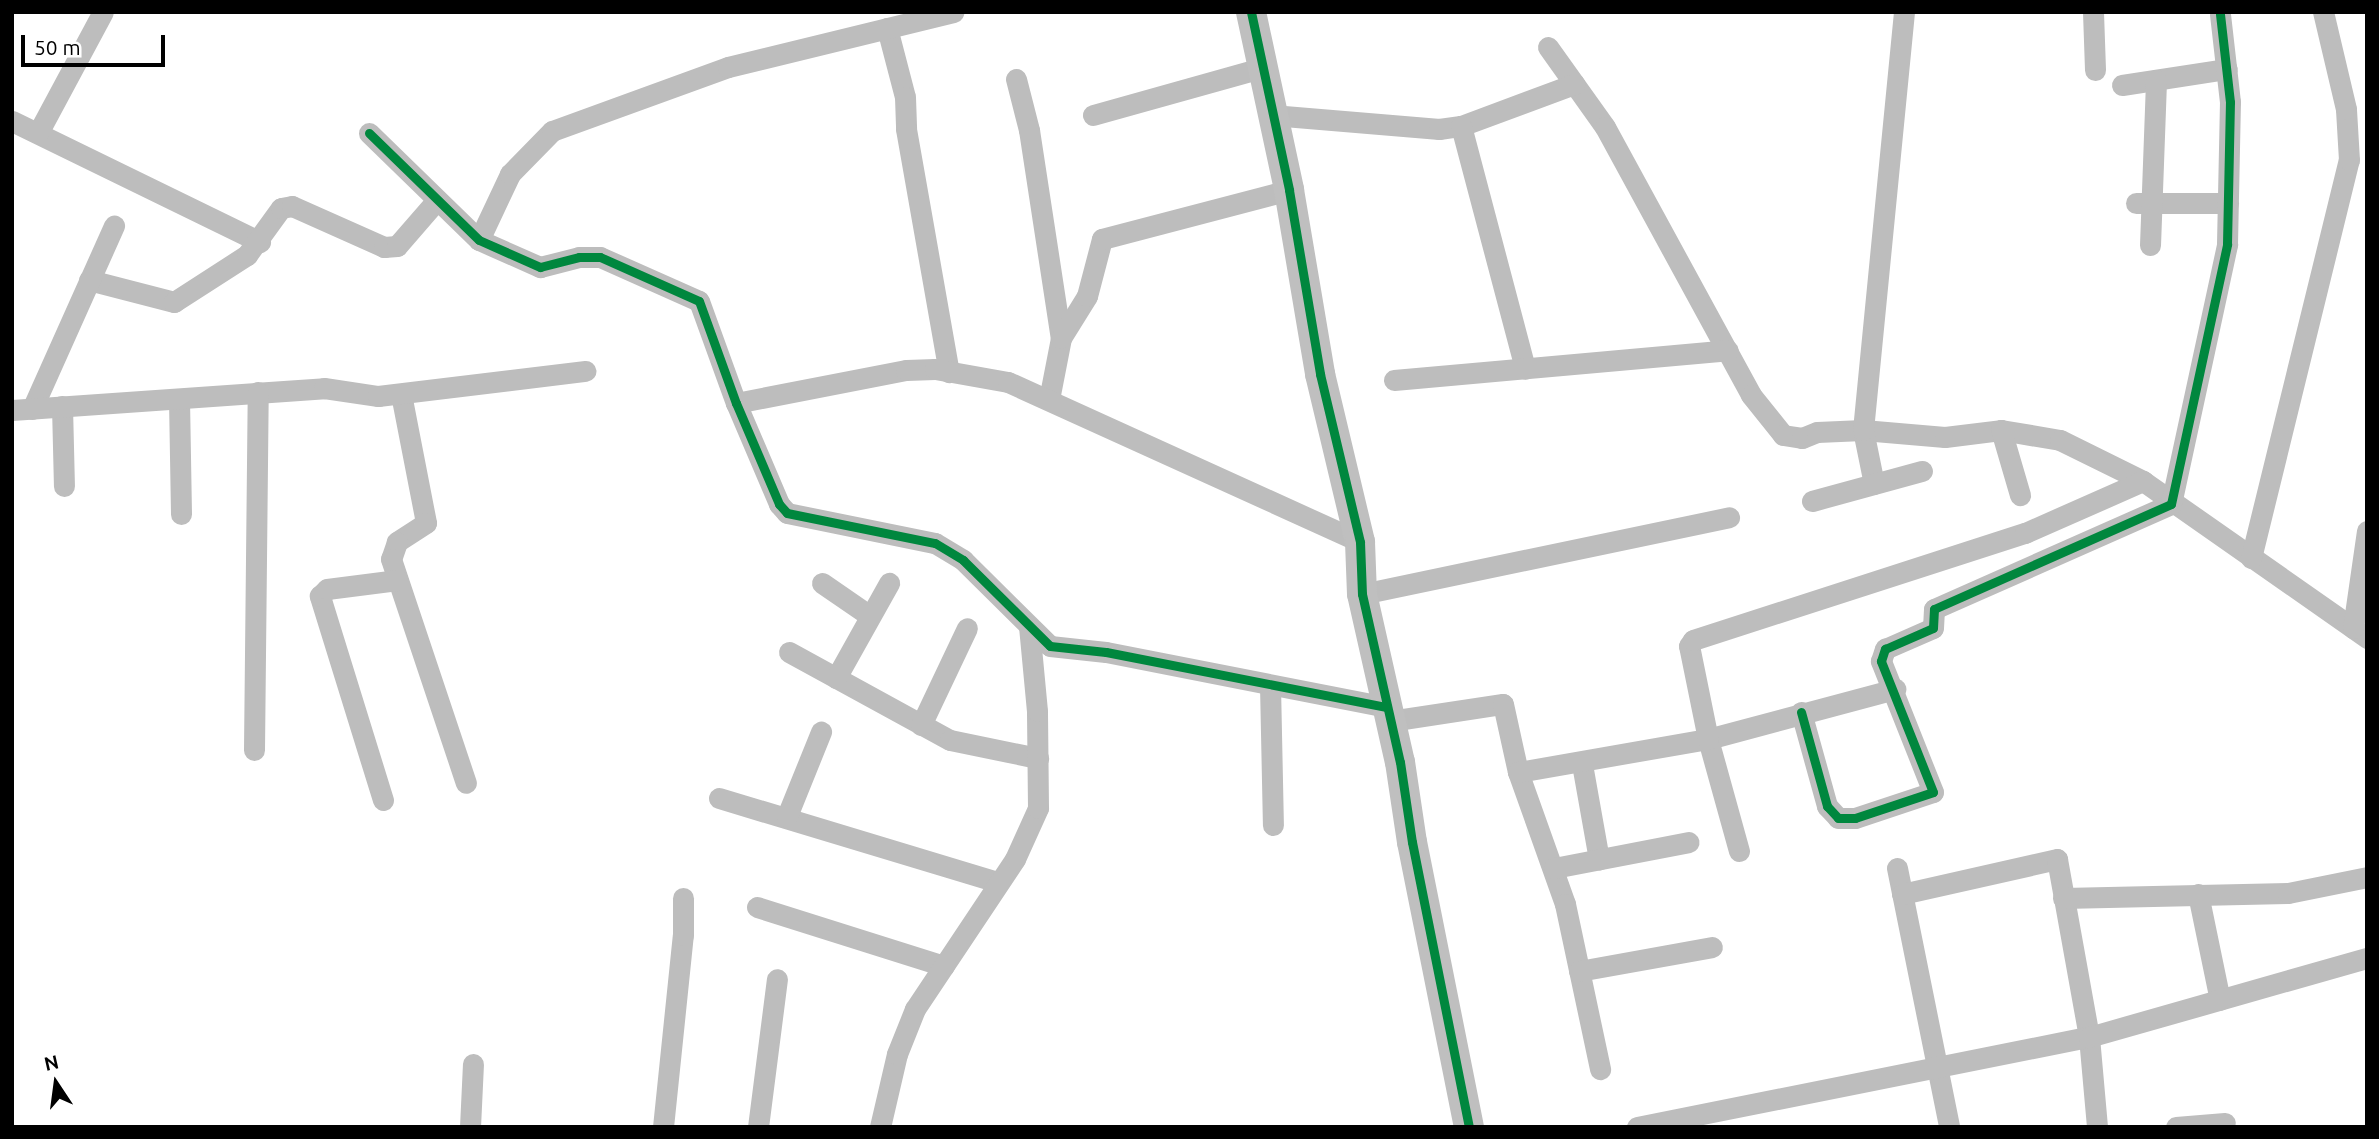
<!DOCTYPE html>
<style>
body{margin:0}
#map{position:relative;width:2379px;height:1139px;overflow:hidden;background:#fff;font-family:Ubuntu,sans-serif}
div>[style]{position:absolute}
.street>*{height:21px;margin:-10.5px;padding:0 10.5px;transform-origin:10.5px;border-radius:10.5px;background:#bdbdbd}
.secondary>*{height:30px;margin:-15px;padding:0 15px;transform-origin:15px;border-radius:15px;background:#bfbfbf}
.cycleway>*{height:9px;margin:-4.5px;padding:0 4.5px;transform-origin:4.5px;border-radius:4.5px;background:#00873e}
span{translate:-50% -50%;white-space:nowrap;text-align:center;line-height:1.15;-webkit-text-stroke:5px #fff;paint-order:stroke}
.frame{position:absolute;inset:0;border:14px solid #000;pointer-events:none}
.north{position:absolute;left:21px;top:1048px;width:70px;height:70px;-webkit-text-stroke:5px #fff;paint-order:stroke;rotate:347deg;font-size:19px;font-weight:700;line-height:28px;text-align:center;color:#000}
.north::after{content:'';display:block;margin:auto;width:24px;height:32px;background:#000;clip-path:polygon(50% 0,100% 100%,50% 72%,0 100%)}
.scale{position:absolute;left:21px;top:35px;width:144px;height:32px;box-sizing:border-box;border:4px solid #000;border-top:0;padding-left:9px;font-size:21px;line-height:24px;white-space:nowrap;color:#000;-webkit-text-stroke:5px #fff;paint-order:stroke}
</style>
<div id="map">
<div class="street">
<i style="left:2093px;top:12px;width:58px;rotate:88deg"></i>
<i style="left:887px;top:28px;width:71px;rotate:75.4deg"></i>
<i style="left:905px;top:97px;width:32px;rotate:88deg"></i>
<i style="left:906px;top:129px;width:247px;rotate:80deg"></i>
<i style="left:1548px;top:47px;width:98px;rotate:54.5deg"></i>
<i style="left:1605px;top:127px;width:305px;rotate:61.4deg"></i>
<i style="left:1751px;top:395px;width:51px;rotate:51.3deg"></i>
<i style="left:1783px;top:435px;width:19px;rotate:9deg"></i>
<i style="left:1802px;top:438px;width:16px;rotate:-22deg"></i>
<i style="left:1817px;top:432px;width:46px;rotate:-2.5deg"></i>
<i style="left:1863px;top:430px;width:82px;rotate:4.9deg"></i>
<i style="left:1945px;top:437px;width:56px;rotate:-7.1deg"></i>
<i style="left:2001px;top:430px;width:60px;rotate:9.6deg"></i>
<i style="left:2060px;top:440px;width:93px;rotate:26.3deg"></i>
<i style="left:2143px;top:481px;width:274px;rotate:35deg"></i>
<i style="left:1016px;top:79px;width:53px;rotate:75.7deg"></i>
<i style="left:1029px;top:130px;width:210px;rotate:81.3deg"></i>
<i style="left:1061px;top:338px;width:63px;rotate:101deg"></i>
<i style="left:2122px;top:85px;width:106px;rotate:-8.7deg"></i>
<i style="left:1093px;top:115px;width:174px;rotate:-15.6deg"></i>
<i style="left:1272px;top:115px;width:168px;rotate:4.8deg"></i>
<i style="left:1439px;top:129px;width:22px;rotate:-8deg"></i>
<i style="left:1461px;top:126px;width:121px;rotate:-20.4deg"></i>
<i style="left:12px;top:121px;width:276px;rotate:26deg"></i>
<i style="left:1461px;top:126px;width:251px;rotate:75.2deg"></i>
<i style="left:38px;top:133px;width:137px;rotate:-61.8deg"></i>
<i style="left:369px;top:133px;width:153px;rotate:44.2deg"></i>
<i style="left:479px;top:240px;width:67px;rotate:23.9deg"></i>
<i style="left:540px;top:267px;width:40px;rotate:-14.4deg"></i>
<i style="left:579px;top:257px;width:21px"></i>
<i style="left:600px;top:257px;width:108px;rotate:24deg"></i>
<i style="left:699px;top:301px;width:109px;rotate:70.1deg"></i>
<i style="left:736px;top:403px;width:110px;rotate:66.9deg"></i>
<i style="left:779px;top:504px;width:12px;rotate:48deg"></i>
<i style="left:787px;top:513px;width:151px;rotate:11.5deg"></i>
<i style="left:935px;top:543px;width:33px;rotate:31deg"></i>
<i style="left:963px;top:560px;width:122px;rotate:44.7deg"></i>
<i style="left:1050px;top:646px;width:56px;rotate:6.1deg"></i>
<i style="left:1106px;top:652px;width:286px;rotate:11.1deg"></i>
<i style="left:2136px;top:203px;width:92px"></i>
<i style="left:479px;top:240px;width:73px;rotate:-64.8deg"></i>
<i style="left:510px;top:174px;width:60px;rotate:-45.7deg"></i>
<i style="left:552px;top:131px;width:187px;rotate:-20deg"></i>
<i style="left:728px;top:67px;width:232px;rotate:-13.7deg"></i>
<i style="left:2150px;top:245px;width:165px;rotate:-87.9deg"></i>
<i style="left:89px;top:280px;width:88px;rotate:14.5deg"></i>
<i style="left:174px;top:302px;width:87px;rotate:-32.8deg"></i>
<i style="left:247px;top:255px;width:58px;rotate:-54.1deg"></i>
<i style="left:281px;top:208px;width:11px;rotate:-10deg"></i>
<i style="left:292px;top:206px;width:101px;rotate:24deg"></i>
<i style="left:384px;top:247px;width:13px;rotate:-4deg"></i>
<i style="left:397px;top:246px;width:61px;rotate:-49deg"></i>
<i style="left:1061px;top:338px;width:49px;rotate:-58.2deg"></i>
<i style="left:1087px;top:296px;width:59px;rotate:-75.3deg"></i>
<i style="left:1102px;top:239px;width:193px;rotate:-14.7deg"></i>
<i style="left:1394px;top:380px;width:335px;rotate:-5.1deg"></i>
<i style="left:401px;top:394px;width:131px;rotate:79deg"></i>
<i style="left:426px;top:523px;width:35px;rotate:147deg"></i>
<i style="left:397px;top:542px;width:18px;rotate:109deg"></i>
<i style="left:391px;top:559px;width:236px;rotate:71.5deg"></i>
<i style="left:179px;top:399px;width:115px;rotate:89deg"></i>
<i style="left:736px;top:403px;width:173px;rotate:-11deg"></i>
<i style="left:906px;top:370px;width:29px;rotate:-2deg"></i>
<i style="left:935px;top:369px;width:74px;rotate:10.1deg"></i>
<i style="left:1008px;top:382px;width:387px;rotate:24.4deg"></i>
<i style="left:62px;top:406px;width:80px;rotate:88.6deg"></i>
<i style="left:32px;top:409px;width:201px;rotate:-65.9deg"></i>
<i style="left:12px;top:410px;width:313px;rotate:-4deg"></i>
<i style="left:324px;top:388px;width:55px;rotate:8.4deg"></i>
<i style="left:378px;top:396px;width:209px;rotate:-6.9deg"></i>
<i style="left:2001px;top:430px;width:68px;rotate:73.7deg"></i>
<i style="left:1874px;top:484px;width:55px;rotate:-101.5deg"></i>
<i style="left:1863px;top:430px;width:420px;rotate:-84.4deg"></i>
<i style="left:1812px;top:501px;width:114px;rotate:-15.3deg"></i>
<i style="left:2251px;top:558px;width:410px;rotate:-76.2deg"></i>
<i style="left:2349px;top:160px;width:51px;rotate:-93.4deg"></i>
<i style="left:2346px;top:109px;width:100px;rotate:-103.3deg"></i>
<i style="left:822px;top:583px;width:58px;rotate:34.5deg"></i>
<i style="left:1362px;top:594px;width:375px;rotate:-11.8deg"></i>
<i style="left:2353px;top:628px;width:98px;rotate:-81.8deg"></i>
<i style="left:789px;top:652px;width:183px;rotate:28.7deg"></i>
<i style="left:950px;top:740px;width:90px;rotate:11.6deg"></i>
<i style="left:836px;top:678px;width:109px;rotate:-60.8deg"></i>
<i style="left:1270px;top:685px;width:140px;rotate:88.8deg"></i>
<i style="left:1801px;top:712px;width:98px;rotate:74.5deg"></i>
<i style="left:1827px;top:806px;width:16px;rotate:47deg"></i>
<i style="left:1838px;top:818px;width:17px"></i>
<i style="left:1855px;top:818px;width:82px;rotate:-18.4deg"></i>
<i style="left:1933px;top:792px;width:141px;rotate:-111.7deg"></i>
<i style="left:1881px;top:661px;width:13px;rotate:-72deg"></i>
<i style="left:1885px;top:649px;width:52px;rotate:-23.6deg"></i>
<i style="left:1933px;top:628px;width:19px;rotate:-87deg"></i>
<i style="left:1934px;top:609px;width:259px;rotate:-23.9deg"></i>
<i style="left:2171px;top:504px;width:266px;rotate:-77.8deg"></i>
<i style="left:2227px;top:244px;width:142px;rotate:-88.8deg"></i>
<i style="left:2230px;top:102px;width:89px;rotate:-96.5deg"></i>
<i style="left:1390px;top:721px;width:114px;rotate:-8.6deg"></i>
<i style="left:1503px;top:704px;width:70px;rotate:77.6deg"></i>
<i style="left:1518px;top:772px;width:140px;rotate:70.4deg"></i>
<i style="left:1565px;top:904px;width:169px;rotate:78deg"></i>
<i style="left:921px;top:725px;width:107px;rotate:-64.6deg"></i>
<i style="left:254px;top:750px;width:358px;rotate:-89.4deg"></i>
<i style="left:1582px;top:764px;width:97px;rotate:79.9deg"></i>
<i style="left:1518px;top:772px;width:193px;rotate:-9.9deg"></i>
<i style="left:1708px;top:739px;width:194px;rotate:-15deg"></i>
<i style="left:719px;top:798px;width:290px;rotate:16.8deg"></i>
<i style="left:383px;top:800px;width:214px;rotate:-107.2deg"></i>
<i style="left:320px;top:596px;width:10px;rotate:-45deg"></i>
<i style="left:327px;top:589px;width:71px;rotate:-7.3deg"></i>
<i style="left:787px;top:816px;width:91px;rotate:-68deg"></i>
<i style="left:1739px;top:851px;width:116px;rotate:-105.5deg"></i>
<i style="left:1708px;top:739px;width:95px;rotate:-101.5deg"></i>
<i style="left:1689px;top:646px;width:7px;rotate:-56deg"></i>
<i style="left:1693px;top:640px;width:349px;rotate:-17.9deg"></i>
<i style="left:2025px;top:533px;width:129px;rotate:-23.8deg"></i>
<i style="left:1554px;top:868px;width:137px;rotate:-10.9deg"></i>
<i style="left:1897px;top:868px;width:264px;rotate:78.6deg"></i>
<i style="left:1902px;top:894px;width:159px;rotate:-12.7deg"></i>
<i style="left:2057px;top:859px;width:181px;rotate:79.8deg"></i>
<i style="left:2089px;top:1037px;width:90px;rotate:84.9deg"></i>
<i style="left:2198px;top:894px;width:108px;rotate:78.3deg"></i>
<i style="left:2063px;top:898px;width:225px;rotate:-1.3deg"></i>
<i style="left:2288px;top:893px;width:81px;rotate:-11.4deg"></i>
<i style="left:757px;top:907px;width:196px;rotate:17.5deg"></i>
<i style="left:1579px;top:971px;width:135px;rotate:-10.2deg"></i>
<i style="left:470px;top:1127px;width:63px;rotate:-87.3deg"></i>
<i style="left:663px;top:1127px;width:193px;rotate:-84.1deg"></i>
<i style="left:683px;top:935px;width:37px;rotate:-90deg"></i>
<i style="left:758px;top:1127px;width:149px;rotate:-82.7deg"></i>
<i style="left:880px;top:1127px;width:75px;rotate:-76.9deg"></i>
<i style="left:897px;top:1054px;width:48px;rotate:-68.2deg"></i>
<i style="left:915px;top:1009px;width:180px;rotate:-56.3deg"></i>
<i style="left:1015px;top:859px;width:56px;rotate:-65.7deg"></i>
<i style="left:1038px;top:808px;width:97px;rotate:-90.6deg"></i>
<i style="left:1037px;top:711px;width:85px;rotate:-95.4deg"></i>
<i style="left:1637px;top:1127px;width:461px;rotate:-11.3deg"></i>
<i style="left:2089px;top:1037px;width:289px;rotate:-15.9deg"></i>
<i style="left:2176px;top:1127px;width:49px;rotate:-4.7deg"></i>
</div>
<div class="secondary">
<i style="left:1251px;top:12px;width:182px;rotate:77.9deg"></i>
<i style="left:1289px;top:190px;width:187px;rotate:80.4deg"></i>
<i style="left:1320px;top:374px;width:173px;rotate:76.6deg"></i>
<i style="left:1360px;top:542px;width:52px;rotate:87.8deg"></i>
<i style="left:1362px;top:594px;width:172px;rotate:77.3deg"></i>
<i style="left:1400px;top:762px;width:81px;rotate:81.5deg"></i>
<i style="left:1412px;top:842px;width:291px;rotate:78.7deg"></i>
</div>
<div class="cycleway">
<i style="left:1251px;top:12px;width:182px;rotate:77.9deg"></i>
<i style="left:1289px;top:190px;width:187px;rotate:80.4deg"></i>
<i style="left:1320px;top:374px;width:173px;rotate:76.6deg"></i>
<i style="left:1360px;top:542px;width:52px;rotate:87.8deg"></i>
<i style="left:1362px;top:594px;width:172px;rotate:77.3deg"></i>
<i style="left:1400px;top:762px;width:81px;rotate:81.5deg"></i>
<i style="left:1412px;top:842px;width:291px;rotate:78.7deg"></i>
<i style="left:369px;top:133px;width:153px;rotate:44.2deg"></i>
<i style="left:479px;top:240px;width:67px;rotate:23.9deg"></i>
<i style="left:540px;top:267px;width:40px;rotate:-14.4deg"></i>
<i style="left:579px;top:257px;width:21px"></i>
<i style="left:600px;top:257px;width:108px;rotate:24deg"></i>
<i style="left:699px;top:301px;width:109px;rotate:70.1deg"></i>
<i style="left:736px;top:403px;width:110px;rotate:66.9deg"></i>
<i style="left:779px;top:504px;width:12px;rotate:48deg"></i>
<i style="left:787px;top:513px;width:151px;rotate:11.5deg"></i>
<i style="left:935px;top:543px;width:33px;rotate:31deg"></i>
<i style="left:963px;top:560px;width:122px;rotate:44.7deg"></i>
<i style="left:1050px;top:646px;width:56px;rotate:6.1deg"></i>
<i style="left:1106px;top:652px;width:286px;rotate:11.1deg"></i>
<i style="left:1801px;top:712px;width:98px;rotate:74.5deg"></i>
<i style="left:1827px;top:806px;width:16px;rotate:47deg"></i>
<i style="left:1838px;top:818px;width:17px"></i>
<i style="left:1855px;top:818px;width:82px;rotate:-18.4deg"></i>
<i style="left:1933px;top:792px;width:141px;rotate:-111.7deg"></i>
<i style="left:1881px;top:661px;width:13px;rotate:-72deg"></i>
<i style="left:1885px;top:649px;width:52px;rotate:-23.6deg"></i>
<i style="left:1933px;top:628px;width:19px;rotate:-87deg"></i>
<i style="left:1934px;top:609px;width:259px;rotate:-23.9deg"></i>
<i style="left:2171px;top:504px;width:266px;rotate:-77.8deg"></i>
<i style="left:2227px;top:244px;width:142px;rotate:-88.8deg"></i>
<i style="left:2230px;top:102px;width:89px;rotate:-96.5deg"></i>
</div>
<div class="frame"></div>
<div class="north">N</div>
<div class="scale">50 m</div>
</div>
